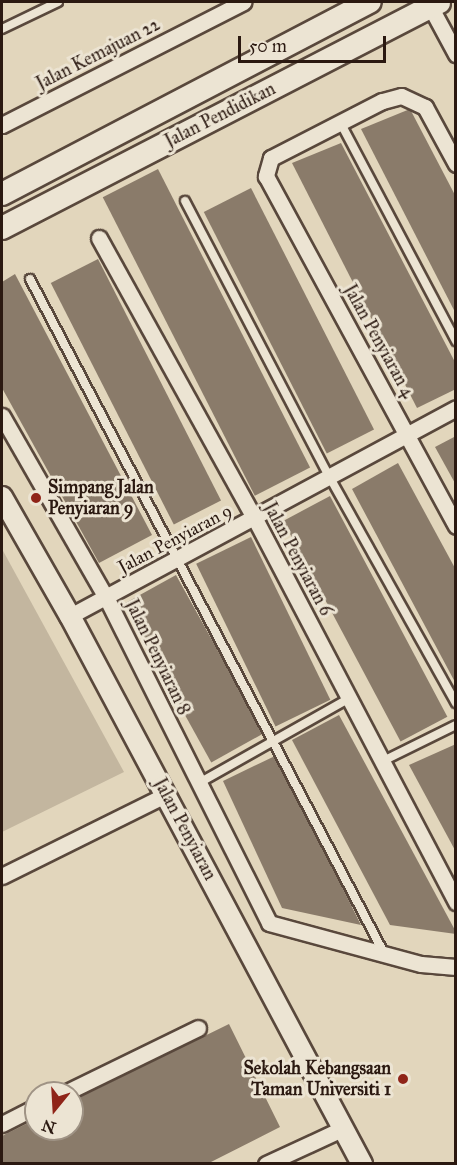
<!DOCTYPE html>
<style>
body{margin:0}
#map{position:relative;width:457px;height:1165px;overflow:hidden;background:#e2d6bc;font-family:"IM FELL Great Primer",serif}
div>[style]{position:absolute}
.green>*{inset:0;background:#c3b69f}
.building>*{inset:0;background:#8a7b6a;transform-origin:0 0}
.roads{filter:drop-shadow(2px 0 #59483c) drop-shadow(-2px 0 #59483c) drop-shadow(0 2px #59483c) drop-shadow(0 -2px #59483c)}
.service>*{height:8px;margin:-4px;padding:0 4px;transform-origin:4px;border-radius:4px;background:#ece4d3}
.minor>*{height:15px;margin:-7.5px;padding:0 7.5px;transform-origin:7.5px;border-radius:7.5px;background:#ece4d3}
.tertiary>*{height:20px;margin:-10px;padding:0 10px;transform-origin:10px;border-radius:10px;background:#ece4d3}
.secondary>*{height:22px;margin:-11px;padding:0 11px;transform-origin:11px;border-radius:11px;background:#ece4d3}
.dots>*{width:16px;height:16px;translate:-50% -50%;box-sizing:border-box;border:3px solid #ece4d3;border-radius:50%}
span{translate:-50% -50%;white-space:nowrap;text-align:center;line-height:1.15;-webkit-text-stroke:6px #ece4d3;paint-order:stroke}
.street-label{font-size:18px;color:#2b1911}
.poi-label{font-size:18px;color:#2b1911;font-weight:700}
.left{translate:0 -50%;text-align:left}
.right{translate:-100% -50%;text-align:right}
.frame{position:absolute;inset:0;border:3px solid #2b1911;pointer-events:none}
.north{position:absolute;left:24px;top:1081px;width:60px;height:60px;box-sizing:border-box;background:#ece4d3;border:2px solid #9f9385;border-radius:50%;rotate:198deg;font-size:16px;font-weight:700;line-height:24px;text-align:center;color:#2b1911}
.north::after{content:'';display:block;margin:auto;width:21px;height:27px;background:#8f2418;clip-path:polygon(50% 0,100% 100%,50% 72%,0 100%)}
.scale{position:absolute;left:238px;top:36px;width:148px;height:27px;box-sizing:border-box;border:3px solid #2b1911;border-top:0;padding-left:8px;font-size:18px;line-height:21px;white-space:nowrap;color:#2b1911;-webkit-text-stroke:4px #ece4d3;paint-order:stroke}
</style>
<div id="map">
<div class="green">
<i style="clip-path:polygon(2px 549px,124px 772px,2px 832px)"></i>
</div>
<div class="building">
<i style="clip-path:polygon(410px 109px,456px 197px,456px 314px,361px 129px)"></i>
<i style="clip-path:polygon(341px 143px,456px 364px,456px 389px,417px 408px,292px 163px)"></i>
<i style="left:158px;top:169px;width:335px;height:62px;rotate:63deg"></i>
<i style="left:251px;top:188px;width:271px;height:53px;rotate:63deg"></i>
<i style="left:98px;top:259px;width:271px;height:53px;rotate:63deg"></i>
<i style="clip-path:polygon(15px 274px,152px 535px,99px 563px,2px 388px,2px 282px)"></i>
<i style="clip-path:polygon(456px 436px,456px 485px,435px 447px)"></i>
<i style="clip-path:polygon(398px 463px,456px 570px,456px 684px,352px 489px)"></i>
<i style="left:330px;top:496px;width:250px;height:53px;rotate:62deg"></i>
<i style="left:251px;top:537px;width:181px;height:61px;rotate:64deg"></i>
<i style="left:176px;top:575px;width:181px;height:60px;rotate:61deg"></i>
<i style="clip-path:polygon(339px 715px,456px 932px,456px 934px,390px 925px,292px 740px)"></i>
<i style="clip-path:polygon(456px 744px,456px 852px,409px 765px)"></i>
<i style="clip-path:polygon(277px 755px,361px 925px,282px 908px,223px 781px)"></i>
<i style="clip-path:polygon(229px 1024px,280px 1127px,207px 1164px,2px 1164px,2px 1136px,36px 1119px,36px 1129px,72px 1129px,72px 1101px)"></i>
</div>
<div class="roads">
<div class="service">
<i style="left:2px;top:29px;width:62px;rotate:-25.7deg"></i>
<i style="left:340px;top:122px;width:248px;rotate:62.1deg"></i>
<i style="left:185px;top:201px;width:310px;rotate:62.4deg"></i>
<i style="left:329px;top:476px;width:260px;rotate:60.8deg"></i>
<i style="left:30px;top:279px;width:761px;rotate:62.29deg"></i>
<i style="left:383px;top:761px;width:81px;rotate:-26.3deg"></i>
<i style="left:199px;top:783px;width:173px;rotate:-29.4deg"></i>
</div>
<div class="minor">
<i style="left:430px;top:6px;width:55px;rotate:61.6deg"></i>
<i style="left:2px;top:125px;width:271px;rotate:-27deg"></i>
<i style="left:456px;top:164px;width:65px;rotate:-118.5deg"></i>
<i style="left:425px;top:107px;width:26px;rotate:-155deg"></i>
<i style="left:401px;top:96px;width:20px;rotate:165deg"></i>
<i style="left:382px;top:101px;width:125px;rotate:152.8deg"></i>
<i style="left:271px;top:158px;width:19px;rotate:106deg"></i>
<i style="left:266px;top:176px;width:398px;rotate:61.5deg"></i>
<i style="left:99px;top:238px;width:321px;rotate:61deg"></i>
<i style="left:255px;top:519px;width:433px;rotate:62.3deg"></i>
<i style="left:2px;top:416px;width:211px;rotate:60.2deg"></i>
<i style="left:107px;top:599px;width:362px;rotate:63.4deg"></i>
<i style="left:269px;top:923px;width:157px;rotate:15.1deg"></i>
<i style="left:421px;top:964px;width:35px;rotate:5deg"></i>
<i style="left:70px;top:616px;width:438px;rotate:-28.3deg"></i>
<i style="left:2px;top:876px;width:184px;rotate:-26.4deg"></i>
<i style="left:65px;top:1093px;width:148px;rotate:-26deg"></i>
<i style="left:2px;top:1124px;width:38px;rotate:-27deg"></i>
<i style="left:266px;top:1164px;width:86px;rotate:-24.8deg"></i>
</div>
<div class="tertiary">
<i style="left:2px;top:497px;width:137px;rotate:60.3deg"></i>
<i style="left:70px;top:616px;width:621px;rotate:61.95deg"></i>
</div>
<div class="secondary">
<i style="left:2px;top:194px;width:415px;rotate:-27.6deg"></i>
<i style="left:2px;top:228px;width:492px;rotate:-27.3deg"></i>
</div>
</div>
<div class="dots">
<i style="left:36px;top:498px;background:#8f2418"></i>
<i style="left:403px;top:1079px;background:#8f2418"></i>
</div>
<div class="street-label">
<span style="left:98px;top:54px;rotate:-27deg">Jalan Kemajuan 22</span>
<span style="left:220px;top:115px;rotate:-27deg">Jalan Pendidikan</span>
<span style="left:379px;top:341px;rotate:61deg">Jalan Penyiaran 4</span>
<span style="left:175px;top:539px;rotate:-28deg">Jalan Penyiaran 9</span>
<span style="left:298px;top:559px;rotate:62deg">Jalan Penyiaran 6</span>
<span style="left:158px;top:657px;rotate:64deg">Jalan Penyiaran 8</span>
<span style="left:185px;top:829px;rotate:62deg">Jalan Penyiaran</span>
</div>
<div class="poi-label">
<span class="left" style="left:48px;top:498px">Simpang Jalan<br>Penyiaran 9</span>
<span class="right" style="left:391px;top:1079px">Sekolah Kebangsaan<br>Taman Universiti 1</span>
</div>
<div class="frame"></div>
<div class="north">N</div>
<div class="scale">50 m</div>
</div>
